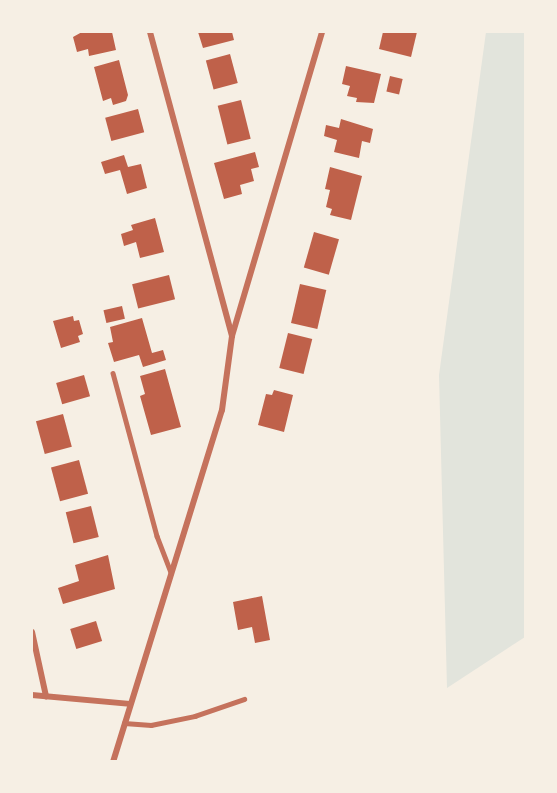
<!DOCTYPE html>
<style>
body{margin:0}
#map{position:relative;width:557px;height:793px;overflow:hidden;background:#f6efe4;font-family:"Public Sans",sans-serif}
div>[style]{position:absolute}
.green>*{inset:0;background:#e2e4dc}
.building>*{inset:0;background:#bf614a;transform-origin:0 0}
.service>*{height:4.5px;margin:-2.25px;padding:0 2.25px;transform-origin:2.25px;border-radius:2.25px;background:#c5725c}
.minor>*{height:6px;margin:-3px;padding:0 3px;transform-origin:3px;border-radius:3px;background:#c5725c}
span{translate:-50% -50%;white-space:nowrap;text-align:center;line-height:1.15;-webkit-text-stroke:6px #f6efe4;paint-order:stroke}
.frame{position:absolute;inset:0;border:33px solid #f6efe4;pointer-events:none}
</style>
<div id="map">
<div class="green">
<i style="clip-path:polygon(486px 32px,525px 32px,525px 637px,447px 688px,439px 375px)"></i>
</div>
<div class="building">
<i style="clip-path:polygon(82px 32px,112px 32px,116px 50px,89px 56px,88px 49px,77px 52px,73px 37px)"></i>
<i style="clip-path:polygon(198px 32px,232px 32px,234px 40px,203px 48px)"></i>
<i style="clip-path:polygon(383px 32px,417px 32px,411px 57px,379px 49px)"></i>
<i style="left:230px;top:54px;width:30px;height:25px;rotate:75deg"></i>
<i style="clip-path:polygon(119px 60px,128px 95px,126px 101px,113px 105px,111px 98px,103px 101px,94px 67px)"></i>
<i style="clip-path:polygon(346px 66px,381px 74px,374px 103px,356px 102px,357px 98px,347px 96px,350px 86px,342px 84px)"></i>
<i style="left:390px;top:76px;width:13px;height:16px;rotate:13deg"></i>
<i style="left:241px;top:100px;width:40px;height:24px;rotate:76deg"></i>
<i style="left:138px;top:109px;width:24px;height:34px;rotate:75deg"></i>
<i style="clip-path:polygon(341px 119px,373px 129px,370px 143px,362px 141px,359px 158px,334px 152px,337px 140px,324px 136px,326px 125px,339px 128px)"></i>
<i style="clip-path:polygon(255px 152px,259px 167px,251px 169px,254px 181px,240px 185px,242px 194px,224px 199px,214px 163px)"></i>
<i style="clip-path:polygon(124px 155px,128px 167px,141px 164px,147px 188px,127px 194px,120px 170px,105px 174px,101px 162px)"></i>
<i style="clip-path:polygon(330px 167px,362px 176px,351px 220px,330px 215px,332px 209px,326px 207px,330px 190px,325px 189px)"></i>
<i style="clip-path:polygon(155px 218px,164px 252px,140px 258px,136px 242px,124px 246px,121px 234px,133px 230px,131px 225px)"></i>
<i style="left:314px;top:232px;width:26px;height:37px;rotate:16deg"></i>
<i style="left:169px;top:275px;width:25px;height:38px;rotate:76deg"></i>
<i style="left:300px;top:284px;width:27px;height:40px;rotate:13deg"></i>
<i style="left:122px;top:306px;width:13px;height:19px;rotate:77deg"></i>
<i style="clip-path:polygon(73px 316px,74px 321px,79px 320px,83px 334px,78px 336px,80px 342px,61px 348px,53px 321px)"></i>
<i style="clip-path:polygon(142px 318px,152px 353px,163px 350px,166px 360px,143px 367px,139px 355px,114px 362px,108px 343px,113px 342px,110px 327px)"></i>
<i style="left:288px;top:333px;width:25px;height:36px;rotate:14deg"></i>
<i style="clip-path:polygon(165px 369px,181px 427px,151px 435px,140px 396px,145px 394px,140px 376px)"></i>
<i style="left:84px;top:375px;width:22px;height:29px;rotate:74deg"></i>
<i style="clip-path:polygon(274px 390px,293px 395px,284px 432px,258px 425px,266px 394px,272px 395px)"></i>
<i style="left:63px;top:414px;width:34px;height:28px;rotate:75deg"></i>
<i style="left:79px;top:460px;width:35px;height:29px;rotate:75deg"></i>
<i style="left:91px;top:506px;width:32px;height:26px;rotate:76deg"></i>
<i style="clip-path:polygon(108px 555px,115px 589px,63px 604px,58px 588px,79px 581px,75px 565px)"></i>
<i style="clip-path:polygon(262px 596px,270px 640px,255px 643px,252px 627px,238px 630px,233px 602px)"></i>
<i style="left:96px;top:621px;width:21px;height:27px;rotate:73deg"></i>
</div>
<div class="service">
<i style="left:113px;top:373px;width:169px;rotate:74.9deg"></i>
<i style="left:157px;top:536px;width:39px;rotate:69deg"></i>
<i style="left:124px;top:723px;width:27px;rotate:4deg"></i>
<i style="left:151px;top:725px;width:45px;rotate:-11.6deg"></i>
<i style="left:195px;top:716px;width:52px;rotate:-19.1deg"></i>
</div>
<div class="minor">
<i style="left:150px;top:32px;width:315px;rotate:74.9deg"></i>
<i style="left:32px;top:632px;width:66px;rotate:77.7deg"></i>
<i style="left:32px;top:695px;width:98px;rotate:5.2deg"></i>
<i style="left:113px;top:762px;width:368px;rotate:-72.8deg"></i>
<i style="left:222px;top:410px;width:75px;rotate:-82.3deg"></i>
<i style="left:232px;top:336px;width:317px;rotate:-73.5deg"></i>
</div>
<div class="frame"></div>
</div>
